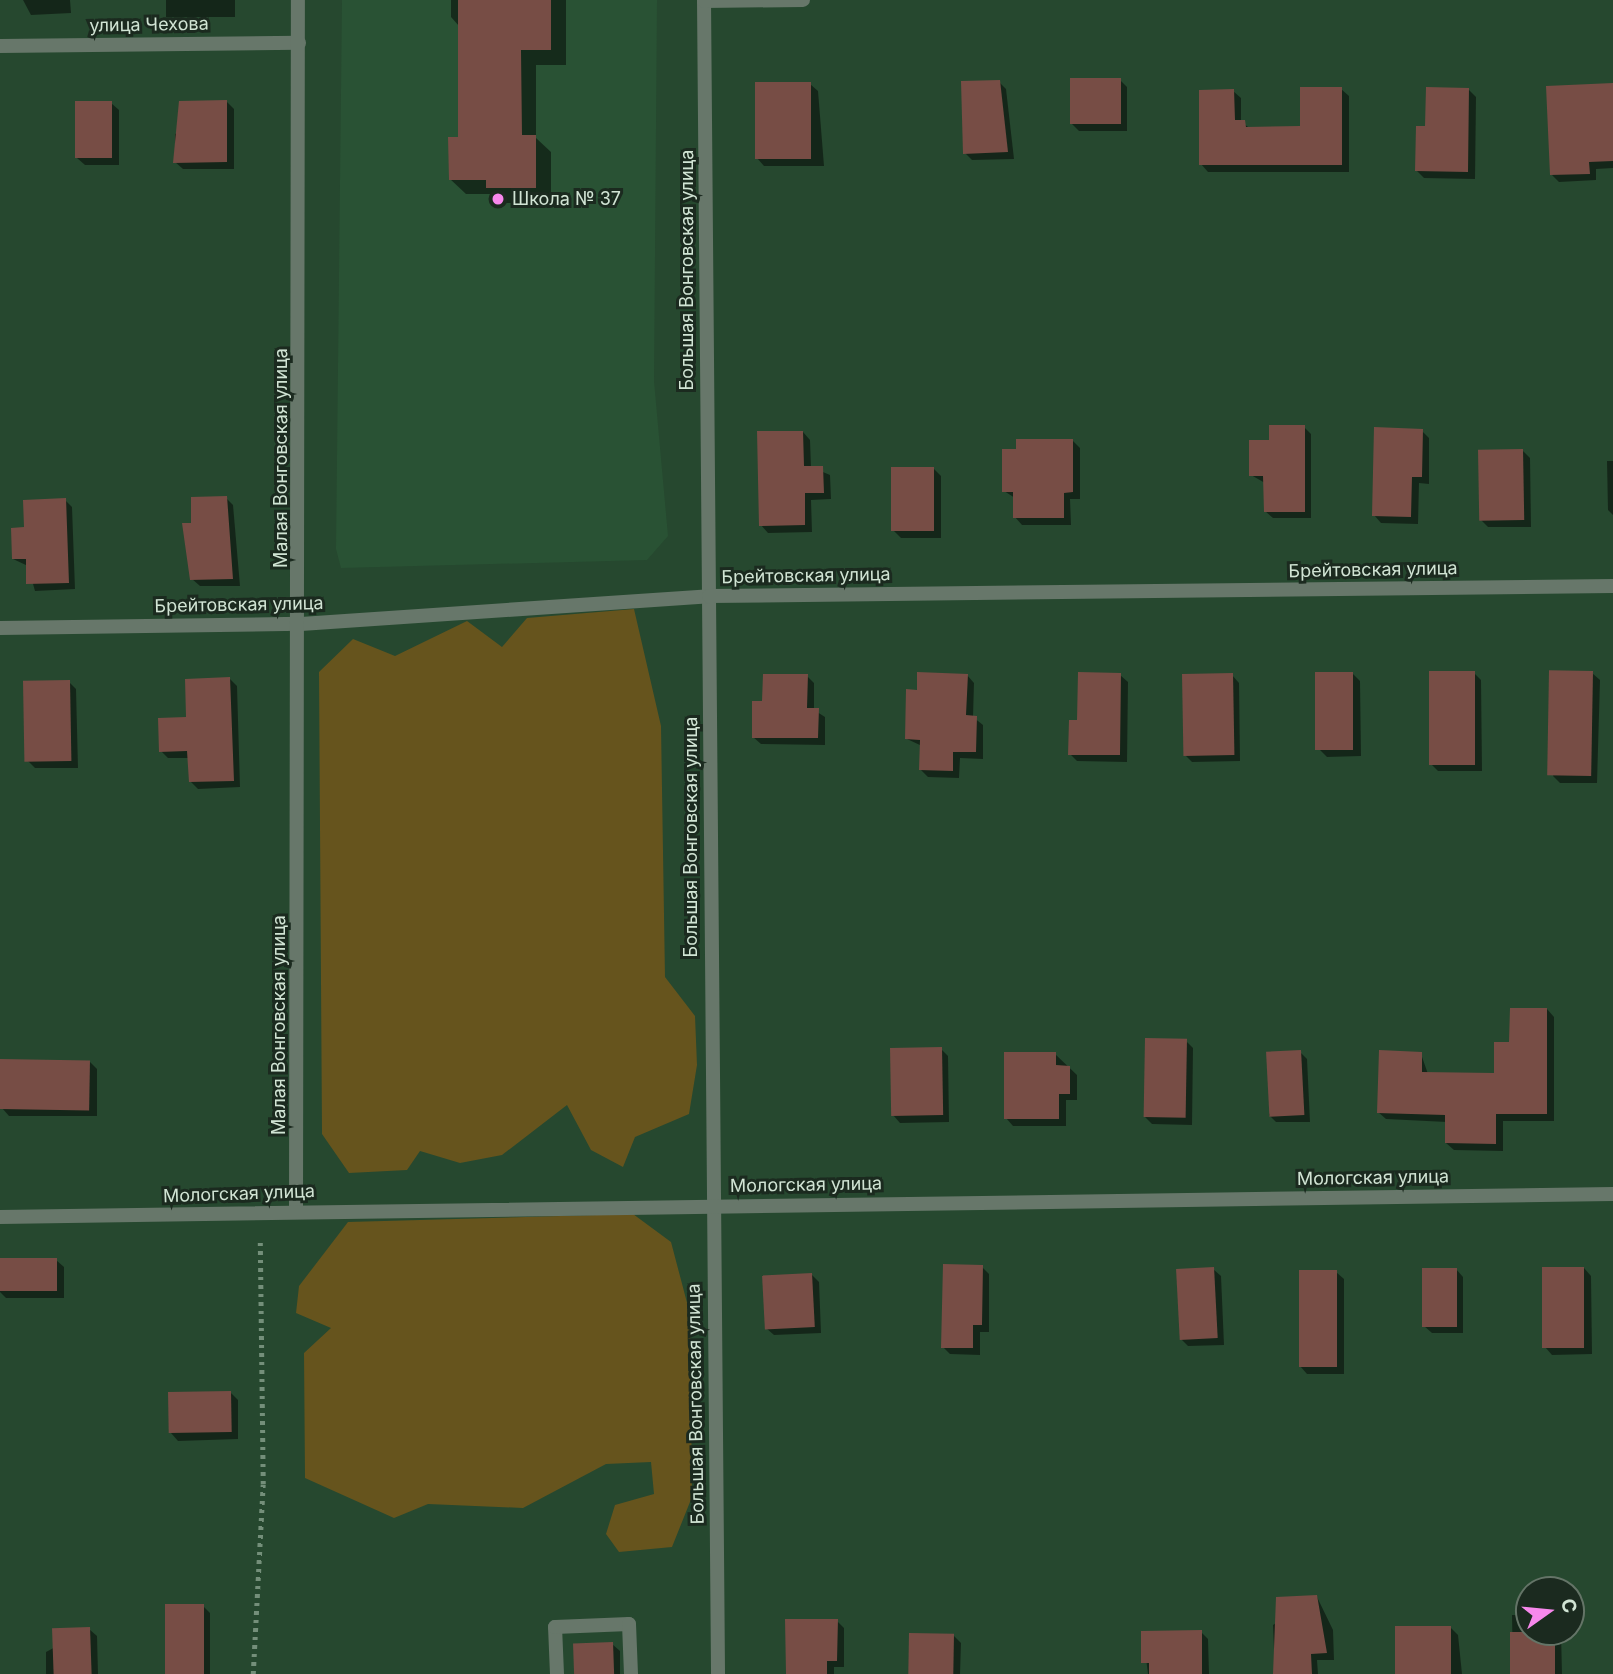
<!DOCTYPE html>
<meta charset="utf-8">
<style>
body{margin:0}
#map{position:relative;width:1613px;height:1674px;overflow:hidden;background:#26482f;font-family:Inter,sans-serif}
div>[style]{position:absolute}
.built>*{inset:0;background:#295234}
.green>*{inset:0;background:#66541d}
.shadow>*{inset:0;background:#0007;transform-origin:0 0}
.building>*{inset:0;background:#774d45;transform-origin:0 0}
.path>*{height:4.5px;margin-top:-2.25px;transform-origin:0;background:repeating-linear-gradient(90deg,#748f7a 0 3.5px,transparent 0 8.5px)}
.service>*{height:14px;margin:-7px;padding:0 7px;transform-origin:7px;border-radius:7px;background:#67776a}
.minor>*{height:14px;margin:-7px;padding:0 7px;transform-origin:7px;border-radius:7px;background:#67776a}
.dots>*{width:19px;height:19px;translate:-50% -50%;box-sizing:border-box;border:4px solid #1b2a1f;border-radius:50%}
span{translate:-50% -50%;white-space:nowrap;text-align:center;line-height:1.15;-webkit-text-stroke:6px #1b2a1f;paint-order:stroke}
.street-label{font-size:18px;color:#d1e4d4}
.poi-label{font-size:18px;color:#d1e4d4}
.left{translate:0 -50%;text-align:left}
.north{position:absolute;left:1515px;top:1576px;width:70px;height:70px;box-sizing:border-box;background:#1b2a1f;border:2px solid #647467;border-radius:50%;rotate:75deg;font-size:19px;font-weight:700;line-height:28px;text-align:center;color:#d1e4d4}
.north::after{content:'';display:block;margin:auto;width:24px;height:32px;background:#f788ec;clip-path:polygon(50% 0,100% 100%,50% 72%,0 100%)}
</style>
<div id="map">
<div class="built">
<i style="clip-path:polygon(342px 0,657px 0,654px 381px,668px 536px,647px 560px,341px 568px,336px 549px)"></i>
</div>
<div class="green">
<i style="clip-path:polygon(634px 609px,661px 726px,665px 977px,695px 1016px,697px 1065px,689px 1114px,635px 1137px,623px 1167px,591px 1150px,567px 1105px,502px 1155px,460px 1163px,420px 1151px,407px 1170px,349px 1173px,322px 1134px,319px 672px,353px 639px,395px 656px,467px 621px,502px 647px,527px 618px)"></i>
<i style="clip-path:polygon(633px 1214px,671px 1242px,690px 1314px,692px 1497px,672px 1547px,619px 1552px,606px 1534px,615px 1505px,654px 1494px,651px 1462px,606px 1464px,523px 1508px,428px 1504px,394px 1518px,305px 1478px,304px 1353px,331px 1328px,296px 1313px,299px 1286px,348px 1222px)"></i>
</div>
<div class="shadow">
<i style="clip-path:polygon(23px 0,70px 0,71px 13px,31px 15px)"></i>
<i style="left:166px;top:0;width:69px;height:17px"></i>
<i style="clip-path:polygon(451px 0,566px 0,566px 65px,536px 65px,536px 138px,551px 152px,551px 203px,503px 203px,495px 194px,466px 194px,450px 179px,460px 138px,459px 26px,451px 17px)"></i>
<i style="clip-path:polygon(1120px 80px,1127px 87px,1127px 131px,1079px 131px,1072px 124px)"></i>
<i style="clip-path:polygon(999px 82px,1006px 89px,1014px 159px,972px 160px,965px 153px)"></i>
<i style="clip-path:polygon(810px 84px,818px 91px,824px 166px,764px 166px,757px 158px)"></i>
<i style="clip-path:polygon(1613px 85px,1613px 168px,1596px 169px,1596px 180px,1559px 182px,1552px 175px)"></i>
<i style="clip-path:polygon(1341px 89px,1349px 96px,1349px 172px,1208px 172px,1201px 164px,1233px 91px,1241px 98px,1241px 122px,1251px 129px,1302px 128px)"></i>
<i style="clip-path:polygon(1469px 90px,1476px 97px,1475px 179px,1424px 178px,1417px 171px,1427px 128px)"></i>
<i style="clip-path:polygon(227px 102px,234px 109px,234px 169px,183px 169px,175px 162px,175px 134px)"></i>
<i style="clip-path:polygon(111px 103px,119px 110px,119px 165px,85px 165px,77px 158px)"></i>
<i style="clip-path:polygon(1304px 427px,1311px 434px,1311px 518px,1273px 518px,1265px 511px,1265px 483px,1251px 475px,1271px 442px)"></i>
<i style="clip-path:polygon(1422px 431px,1429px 438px,1429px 484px,1419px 483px,1418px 524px,1381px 523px,1374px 515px)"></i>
<i style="clip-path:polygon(803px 432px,810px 440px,811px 467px,830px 475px,831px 499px,811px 500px,812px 532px,768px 533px,761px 525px)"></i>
<i style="clip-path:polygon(1073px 441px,1080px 448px,1080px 499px,1070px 499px,1071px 525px,1022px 525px,1015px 517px,1015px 498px,1004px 491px)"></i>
<i style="clip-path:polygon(1523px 451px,1530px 458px,1531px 527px,1488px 527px,1481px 520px)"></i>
<i style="clip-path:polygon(1607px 461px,1613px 461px,1613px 515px,1608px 510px)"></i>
<i style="clip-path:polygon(934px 469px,941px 476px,941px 538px,901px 538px,893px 530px)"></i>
<i style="clip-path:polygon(226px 498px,233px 505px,240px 586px,200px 586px,192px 579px)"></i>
<i style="clip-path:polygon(65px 500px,72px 507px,75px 589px,35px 591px,28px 566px,13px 559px,26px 529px)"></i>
<i style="clip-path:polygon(1474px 673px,1481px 680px,1482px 771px,1438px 771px,1431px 764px)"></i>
<i style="clip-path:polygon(1592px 673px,1600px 680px,1597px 783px,1560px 783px,1553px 776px)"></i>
<i style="clip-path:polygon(1353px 674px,1360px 681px,1361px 756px,1327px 757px,1319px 749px)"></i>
<i style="clip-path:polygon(967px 675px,974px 683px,973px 717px,983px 725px,983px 759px,960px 758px,959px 778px,928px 777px,921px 770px,922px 746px,907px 739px)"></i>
<i style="clip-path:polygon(1120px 675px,1128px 682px,1127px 762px,1077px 761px,1070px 754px,1079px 722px)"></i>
<i style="clip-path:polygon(1232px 675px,1239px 683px,1240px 761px,1192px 762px,1185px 755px)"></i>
<i style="clip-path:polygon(807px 676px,814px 683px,814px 710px,825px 717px,825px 745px,761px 744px,753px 737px,764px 703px)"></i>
<i style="clip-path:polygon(230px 679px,237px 686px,240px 787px,198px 789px,190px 781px,189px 758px,168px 758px,161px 751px)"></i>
<i style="clip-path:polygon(69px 682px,76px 689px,78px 768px,35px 768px,28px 761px)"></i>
<i style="clip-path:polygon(1547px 1009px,1554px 1017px,1554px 1121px,1503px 1121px,1503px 1151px,1454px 1150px,1446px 1143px,1447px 1122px,1386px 1119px,1378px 1112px,1421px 1054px,1428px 1074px,1495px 1074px)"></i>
<i style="clip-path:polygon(1186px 1041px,1193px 1048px,1192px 1125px,1152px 1124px,1145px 1117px)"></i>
<i style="clip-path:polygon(941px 1049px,948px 1056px,949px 1122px,900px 1123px,893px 1115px)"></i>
<i style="clip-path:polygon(1300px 1052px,1307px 1059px,1310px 1122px,1276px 1122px,1269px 1115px)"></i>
<i style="clip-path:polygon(1055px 1054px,1077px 1075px,1077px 1100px,1066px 1100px,1066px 1126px,1013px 1126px,1006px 1118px)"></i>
<i style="clip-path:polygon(89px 1061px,97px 1069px,97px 1116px,9px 1116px,2px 1108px)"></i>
<i style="clip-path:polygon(0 1260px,56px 1260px,64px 1267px,64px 1298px,6px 1298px,0 1292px)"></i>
<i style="clip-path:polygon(982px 1267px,989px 1274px,989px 1332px,980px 1332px,980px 1355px,950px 1354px,943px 1347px)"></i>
<i style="clip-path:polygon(1584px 1268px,1591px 1276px,1592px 1354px,1552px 1355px,1545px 1347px)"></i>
<i style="clip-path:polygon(1213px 1269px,1221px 1276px,1224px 1345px,1188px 1346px,1181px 1339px)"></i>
<i style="clip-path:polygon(1456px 1269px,1463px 1277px,1463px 1333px,1432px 1333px,1424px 1326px)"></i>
<i style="clip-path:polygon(1336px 1272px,1344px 1279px,1344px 1374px,1307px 1374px,1300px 1366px)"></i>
<i style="clip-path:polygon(811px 1274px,819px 1282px,821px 1333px,774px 1335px,766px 1328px)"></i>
<i style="clip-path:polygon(231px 1393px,238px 1400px,238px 1439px,178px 1441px,171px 1433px)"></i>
<i style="clip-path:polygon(1317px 1597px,1333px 1630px,1334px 1660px,1317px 1660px,1318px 1674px,1275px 1674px,1273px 1625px)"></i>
<i style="clip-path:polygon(203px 1606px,210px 1613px,210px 1674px,165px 1674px)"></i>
<i style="clip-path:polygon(1512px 1615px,1529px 1615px,1529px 1632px,1561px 1632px,1562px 1674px,1513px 1674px)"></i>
<i style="clip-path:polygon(837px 1621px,844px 1628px,844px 1667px,834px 1667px,834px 1674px,787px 1674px)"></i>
<i style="clip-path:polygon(1450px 1627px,1458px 1635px,1462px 1674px,1397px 1674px)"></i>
<i style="clip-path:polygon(89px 1629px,97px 1636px,98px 1674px,46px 1674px,46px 1652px)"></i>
<i style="clip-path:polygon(1201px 1632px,1208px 1639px,1209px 1674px,1148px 1674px,1143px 1633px)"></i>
<i style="clip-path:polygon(954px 1636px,961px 1643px,960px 1674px,909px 1674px)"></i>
<i style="clip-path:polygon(612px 1644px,620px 1651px,620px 1674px,576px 1674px)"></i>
</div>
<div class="building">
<i style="clip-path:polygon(458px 0,551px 0,551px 50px,521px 50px,522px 135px,536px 135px,536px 188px,486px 188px,486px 180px,449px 180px,448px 137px,458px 137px)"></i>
<i style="left:1070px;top:78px;width:51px;height:46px"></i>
<i style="clip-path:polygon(1000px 80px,1008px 152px,963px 154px,961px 81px)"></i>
<i style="left:755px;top:82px;width:56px;height:77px"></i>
<i style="clip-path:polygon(1613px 83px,1613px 161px,1589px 162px,1590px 174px,1550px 175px,1546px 86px)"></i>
<i style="clip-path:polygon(1300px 87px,1342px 87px,1342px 165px,1199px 165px,1199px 90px,1234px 89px,1235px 120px,1245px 120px,1246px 127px,1300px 126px)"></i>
<i style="clip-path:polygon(1426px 87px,1469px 88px,1468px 172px,1415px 171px,1416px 126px,1425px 126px)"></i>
<i style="clip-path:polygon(227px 100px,227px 162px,173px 163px,179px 101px)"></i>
<i style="left:75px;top:101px;width:37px;height:57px"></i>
<i style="clip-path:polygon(1269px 425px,1305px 425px,1305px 512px,1264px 512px,1263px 476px,1249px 476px,1249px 440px,1269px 440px)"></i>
<i style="clip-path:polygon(1374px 427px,1423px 429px,1422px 477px,1412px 477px,1411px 517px,1372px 516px)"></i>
<i style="clip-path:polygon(757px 431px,803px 431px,804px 466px,823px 466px,824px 493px,805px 493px,805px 525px,759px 526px)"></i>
<i style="clip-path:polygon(1016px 439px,1073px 439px,1073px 492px,1064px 493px,1064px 518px,1013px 518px,1013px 492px,1002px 492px,1002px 449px,1016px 449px)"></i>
<i style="left:1523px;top:449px;width:71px;height:45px;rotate:89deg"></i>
<i style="left:934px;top:467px;width:64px;height:43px;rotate:90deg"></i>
<i style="clip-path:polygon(227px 496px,233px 579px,190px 580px,182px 523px,191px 523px,191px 497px)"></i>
<i style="clip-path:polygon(66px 498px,69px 583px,26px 584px,26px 559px,12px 559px,11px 528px,24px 527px,23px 500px)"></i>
<i style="left:1429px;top:671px;width:46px;height:94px"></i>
<i style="left:1593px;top:671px;width:105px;height:44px;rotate:91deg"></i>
<i style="clip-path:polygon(917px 672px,968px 674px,966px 715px,977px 716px,976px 752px,953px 752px,953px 771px,919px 770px,920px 740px,905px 739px,906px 689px,917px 690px)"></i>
<i style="clip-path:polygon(1078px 672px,1121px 673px,1120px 755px,1068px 755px,1069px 720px,1077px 720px)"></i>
<i style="left:1315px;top:672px;width:38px;height:78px"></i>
<i style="left:1233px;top:673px;width:82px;height:51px;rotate:89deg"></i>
<i style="clip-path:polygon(763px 674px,808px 674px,807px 708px,819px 708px,818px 738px,752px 738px,752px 701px,762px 701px)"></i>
<i style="clip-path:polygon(230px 677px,234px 781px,189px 782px,187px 751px,159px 752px,158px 718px,186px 717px,185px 679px)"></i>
<i style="left:70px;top:680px;width:81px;height:47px;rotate:89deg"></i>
<i style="clip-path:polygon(1510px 1008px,1547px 1008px,1547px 1114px,1496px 1114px,1496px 1144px,1445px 1143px,1445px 1115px,1377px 1113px,1379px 1050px,1422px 1052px,1422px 1072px,1494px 1073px,1494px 1042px,1509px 1042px)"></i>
<i style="left:1145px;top:1038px;width:42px;height:79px;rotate:1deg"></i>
<i style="left:942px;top:1047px;width:68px;height:52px;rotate:89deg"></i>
<i style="left:1301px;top:1050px;width:65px;height:35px;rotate:87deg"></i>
<i style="clip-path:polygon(1004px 1052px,1056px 1052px,1056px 1065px,1070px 1066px,1070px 1094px,1059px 1094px,1059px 1119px,1004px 1119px)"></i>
<i style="left:0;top:1059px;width:90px;height:50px;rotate:1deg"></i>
<i style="left:0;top:1258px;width:57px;height:33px"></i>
<i style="clip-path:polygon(943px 1264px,983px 1265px,982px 1325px,973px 1325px,973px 1348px,941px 1348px)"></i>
<i style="left:1214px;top:1267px;width:71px;height:38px;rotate:87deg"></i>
<i style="left:1542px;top:1267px;width:42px;height:81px"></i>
<i style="left:1422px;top:1268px;width:35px;height:59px"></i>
<i style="left:1299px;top:1270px;width:38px;height:97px"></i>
<i style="left:812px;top:1273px;width:54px;height:50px;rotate:87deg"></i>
<i style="left:231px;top:1391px;width:41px;height:63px;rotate:89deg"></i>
<i style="clip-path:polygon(1317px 1595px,1327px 1653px,1311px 1654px,1312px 1674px,1273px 1674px,1276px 1597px)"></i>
<i style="left:165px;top:1604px;width:39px;height:70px"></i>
<i style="clip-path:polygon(785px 1619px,838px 1619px,837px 1661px,827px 1661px,827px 1674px,786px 1674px)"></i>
<i style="left:1395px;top:1626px;width:56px;height:48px"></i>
<i style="left:90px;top:1627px;width:47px;height:38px;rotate:88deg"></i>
<i style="clip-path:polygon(1202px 1630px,1202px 1674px,1149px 1674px,1149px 1663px,1141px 1663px,1141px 1631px)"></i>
<i style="left:1510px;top:1632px;width:45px;height:42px"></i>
<i style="left:909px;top:1633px;width:45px;height:41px;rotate:1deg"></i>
<i style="left:613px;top:1642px;width:32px;height:40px;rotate:88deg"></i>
</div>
<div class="path">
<i style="left:253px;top:1674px;width:190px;rotate:-87deg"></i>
<i style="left:263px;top:1484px;width:246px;rotate:-90.7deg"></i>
</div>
<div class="service">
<i style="left:557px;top:1674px;width:47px;rotate:-92.4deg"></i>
<i style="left:555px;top:1627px;width:74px;rotate:-2.3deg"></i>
<i style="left:629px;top:1624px;width:50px;rotate:87.7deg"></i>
</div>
<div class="minor">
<i style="left:704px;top:0;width:1674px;rotate:89.52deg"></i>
<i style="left:704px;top:1px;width:99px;rotate:-0.6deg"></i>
<i style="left:0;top:46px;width:299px;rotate:-0.6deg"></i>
<i style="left:0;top:628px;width:301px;rotate:-0.8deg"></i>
<i style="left:301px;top:624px;width:409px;rotate:-3.9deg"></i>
<i style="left:709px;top:596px;width:904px;rotate:-0.63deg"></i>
<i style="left:296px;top:1210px;width:1210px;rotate:-89.91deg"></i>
<i style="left:0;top:1217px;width:1613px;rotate:-0.82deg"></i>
</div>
<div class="dots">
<i style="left:498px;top:199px;background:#f788ec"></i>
</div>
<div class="street-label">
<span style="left:149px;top:25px;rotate:-1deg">улица Чехова</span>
<span style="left:687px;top:270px;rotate:-90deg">Большая Вонговская улица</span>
<span style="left:281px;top:458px;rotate:-90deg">Малая Вонговская улица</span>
<span style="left:1373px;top:570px;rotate:-1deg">Брейтовская улица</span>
<span style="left:806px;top:576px;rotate:-1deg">Брейтовская улица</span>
<span style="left:239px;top:605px;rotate:-1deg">Брейтовская улица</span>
<span style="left:691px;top:837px;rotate:-90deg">Большая Вонговская улица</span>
<span style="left:279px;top:1025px;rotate:-90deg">Малая Вонговская улица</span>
<span style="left:1373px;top:1178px;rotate:-1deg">Мологская улица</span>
<span style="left:806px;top:1185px;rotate:-1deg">Мологская улица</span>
<span style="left:239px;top:1194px;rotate:-2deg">Мологская улица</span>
<span style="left:696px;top:1404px;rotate:-91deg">Большая Вонговская улица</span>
</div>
<div class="poi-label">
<span class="left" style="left:512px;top:199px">Школа № 37</span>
</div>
<div class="north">С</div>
</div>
